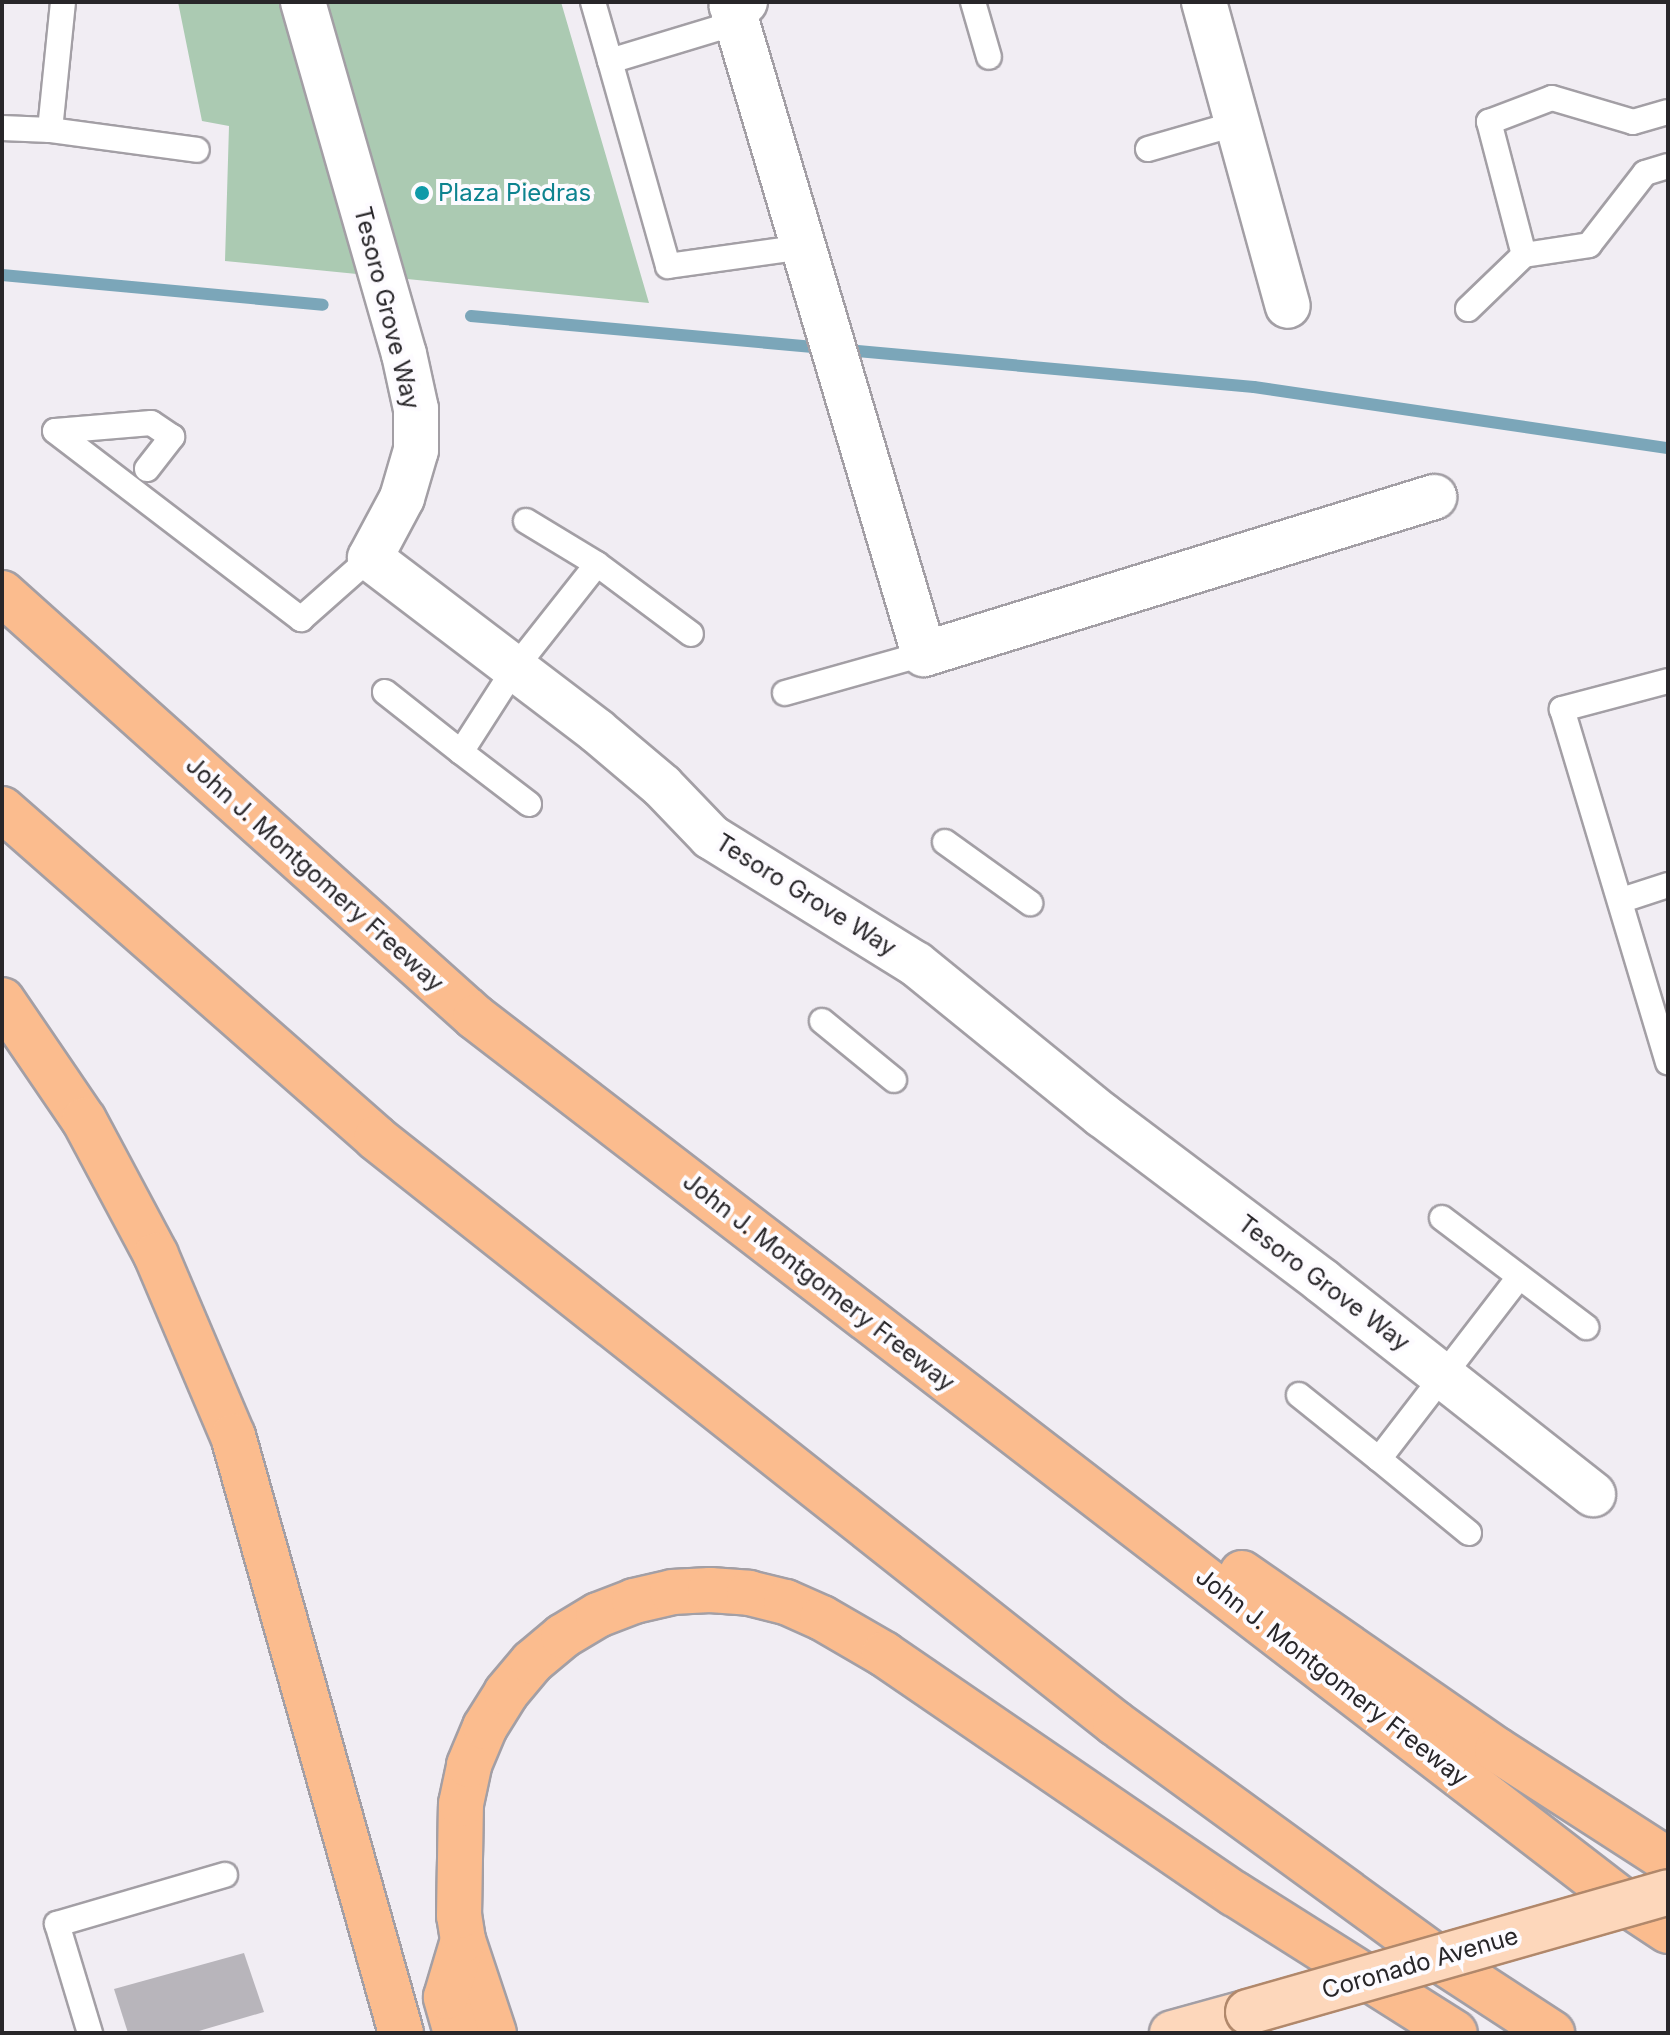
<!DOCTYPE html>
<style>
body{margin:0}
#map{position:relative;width:1670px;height:2035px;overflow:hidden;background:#f1edf3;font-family:Inter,sans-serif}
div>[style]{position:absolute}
.green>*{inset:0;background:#abcab2}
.stream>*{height:12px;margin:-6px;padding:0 6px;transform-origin:6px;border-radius:6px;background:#7ba6b9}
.building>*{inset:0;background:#b8b5bb}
.roads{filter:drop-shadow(2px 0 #a39fa5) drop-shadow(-2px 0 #a39fa5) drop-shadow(0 2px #a39fa5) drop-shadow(0 -2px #a39fa5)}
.lane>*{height:24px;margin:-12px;padding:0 12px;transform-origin:12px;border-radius:12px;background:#fff}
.street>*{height:44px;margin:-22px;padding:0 22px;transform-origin:22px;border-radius:22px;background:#fff}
.primary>*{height:44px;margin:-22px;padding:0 22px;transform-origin:22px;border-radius:22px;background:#fdd7bb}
.highway>*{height:44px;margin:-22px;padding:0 22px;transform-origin:22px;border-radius:22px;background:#fbbc8e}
.bridges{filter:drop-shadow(2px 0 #b1886b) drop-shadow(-2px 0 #b1886b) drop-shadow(0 2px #b1886b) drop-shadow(0 -2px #b1886b)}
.primary-bridge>*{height:44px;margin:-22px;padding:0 22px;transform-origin:22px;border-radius:22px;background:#fdd7bb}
.dots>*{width:22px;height:22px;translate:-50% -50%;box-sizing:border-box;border:4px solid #fdfbff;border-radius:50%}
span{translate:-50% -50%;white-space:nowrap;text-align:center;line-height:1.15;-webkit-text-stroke:8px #fdfbff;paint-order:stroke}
.culture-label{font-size:24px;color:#0d838f}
.left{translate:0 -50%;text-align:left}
.street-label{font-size:24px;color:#282629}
.frame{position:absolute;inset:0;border:4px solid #282629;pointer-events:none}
</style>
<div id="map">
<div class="green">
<i style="clip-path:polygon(178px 2px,561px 2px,649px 303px,225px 261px,229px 126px,202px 121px)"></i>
</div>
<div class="stream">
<i style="left:2px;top:275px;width:322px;rotate:5.3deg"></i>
<i style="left:471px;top:316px;width:786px;rotate:5.18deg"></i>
<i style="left:1254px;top:387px;width:418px;rotate:8.4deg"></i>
</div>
<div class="building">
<i style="clip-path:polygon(244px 1953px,264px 2012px,192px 2033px,128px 2033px,114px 1989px)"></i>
</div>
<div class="roads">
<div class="lane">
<i style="left:593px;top:2px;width:61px;rotate:73.9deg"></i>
<i style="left:610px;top:61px;width:132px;rotate:-16.8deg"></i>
<i style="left:973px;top:2px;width:57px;rotate:73.8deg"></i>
<i style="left:610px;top:61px;width:213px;rotate:74.2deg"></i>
<i style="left:668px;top:266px;width:137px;rotate:-8deg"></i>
<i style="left:2px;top:128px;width:48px;rotate:2.4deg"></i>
<i style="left:50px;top:130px;width:129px;rotate:-84.2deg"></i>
<i style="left:50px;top:130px;width:148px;rotate:7.7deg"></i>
<i style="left:1148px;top:149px;width:94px;rotate:-16.1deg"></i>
<i style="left:1524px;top:255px;width:138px;rotate:-104.7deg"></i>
<i style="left:1489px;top:122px;width:67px;rotate:-20.9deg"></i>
<i style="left:1552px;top:98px;width:84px;rotate:16.5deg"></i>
<i style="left:1633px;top:122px;width:36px;rotate:-16deg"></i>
<i style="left:1468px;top:309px;width:78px;rotate:-44deg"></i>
<i style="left:1524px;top:255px;width:66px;rotate:-8.7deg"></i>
<i style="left:1589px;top:245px;width:91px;rotate:-52.1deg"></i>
<i style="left:1645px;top:173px;width:24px;rotate:-17deg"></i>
<i style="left:147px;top:469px;width:41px;rotate:-52deg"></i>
<i style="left:172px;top:437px;width:25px;rotate:-146deg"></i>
<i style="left:151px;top:423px;width:96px;rotate:175.2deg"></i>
<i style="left:55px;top:431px;width:310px;rotate:37.4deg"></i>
<i style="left:301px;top:619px;width:92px;rotate:-41.5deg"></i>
<i style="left:526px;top:521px;width:83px;rotate:31.2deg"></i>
<i style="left:1668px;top:681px;width:110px;rotate:165.2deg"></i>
<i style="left:1562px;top:709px;width:369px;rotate:73.3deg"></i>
<i style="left:385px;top:692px;width:97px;rotate:38.3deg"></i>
<i style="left:785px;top:693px;width:144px;rotate:-15.7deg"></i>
<i style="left:529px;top:804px;width:86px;rotate:-142.6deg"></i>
<i style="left:461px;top:752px;width:100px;rotate:-57.3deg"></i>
<i style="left:515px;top:668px;width:132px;rotate:-51.7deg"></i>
<i style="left:597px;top:564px;width:117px;rotate:36.7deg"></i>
<i style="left:945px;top:842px;width:105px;rotate:35.7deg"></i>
<i style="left:1622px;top:900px;width:48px;rotate:-18.1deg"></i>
<i style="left:822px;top:1021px;width:93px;rotate:39.3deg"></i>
<i style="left:1442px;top:1218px;width:181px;rotate:37.1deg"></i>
<i style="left:1299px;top:1395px;width:102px;rotate:38.7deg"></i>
<i style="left:1469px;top:1533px;width:117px;rotate:-140.6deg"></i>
<i style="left:1379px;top:1459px;width:230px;rotate:-52.4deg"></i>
<i style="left:90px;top:2033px;width:114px;rotate:-106.8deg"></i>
<i style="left:57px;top:1924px;width:175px;rotate:-16.3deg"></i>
</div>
<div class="street">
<i style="left:303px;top:2px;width:366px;rotate:74deg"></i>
<i style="left:404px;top:354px;width:56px;rotate:77.7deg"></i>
<i style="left:416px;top:409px;width:41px;rotate:90deg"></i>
<i style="left:416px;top:450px;width:50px;rotate:106.3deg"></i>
<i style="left:402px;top:498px;width:68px;rotate:118.1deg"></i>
<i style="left:370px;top:558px;width:285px;rotate:37.3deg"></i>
<i style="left:597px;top:731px;width:85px;rotate:40.2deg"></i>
<i style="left:662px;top:786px;width:71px;rotate:46.1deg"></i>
<i style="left:711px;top:837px;width:241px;rotate:31.8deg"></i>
<i style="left:916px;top:964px;width:240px;rotate:39.1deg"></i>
<i style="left:1102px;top:1115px;width:276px;rotate:37deg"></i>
<i style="left:1322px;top:1281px;width:345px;rotate:38.2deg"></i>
<i style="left:745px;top:2px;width:14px;rotate:163deg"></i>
<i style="left:732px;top:6px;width:676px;rotate:73.5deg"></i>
<i style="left:924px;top:654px;width:534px;rotate:-17.11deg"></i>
<i style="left:1204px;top:2px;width:315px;rotate:74.6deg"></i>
</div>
<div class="primary">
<i style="left:1172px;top:2033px;width:79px;rotate:-15.4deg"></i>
</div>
<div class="highway">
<i style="left:2px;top:593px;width:635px;rotate:41.87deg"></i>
<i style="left:475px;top:1017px;width:1454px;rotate:37.6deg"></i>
<i style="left:1627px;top:1904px;width:49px;rotate:33.4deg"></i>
<i style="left:2px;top:809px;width:498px;rotate:41.3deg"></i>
<i style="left:376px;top:1138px;width:943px;rotate:38.37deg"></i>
<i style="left:1115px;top:1723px;width:402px;rotate:36.1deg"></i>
<i style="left:1440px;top:1960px;width:134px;rotate:33.1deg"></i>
<i style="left:2px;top:1000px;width:145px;rotate:55.7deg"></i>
<i style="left:84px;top:1120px;width:153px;rotate:61.9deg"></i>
<i style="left:156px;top:1255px;width:197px;rotate:67deg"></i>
<i style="left:233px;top:1436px;width:620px;rotate:74.28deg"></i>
<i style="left:1242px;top:1573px;width:310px;rotate:34.8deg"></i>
<i style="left:1497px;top:1750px;width:203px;rotate:32.8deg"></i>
<i style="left:463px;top:1940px;width:98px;rotate:71.6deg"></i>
<i style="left:456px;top:2033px;width:37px;rotate:-106deg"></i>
<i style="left:446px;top:1997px;width:59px;rotate:-73.4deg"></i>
<i style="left:463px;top:1940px;width:24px;rotate:-99deg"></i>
<i style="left:459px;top:1916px;width:112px;rotate:-89deg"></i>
<i style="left:461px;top:1804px;width:40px;rotate:-78deg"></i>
<i style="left:469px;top:1765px;width:41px;rotate:-67.2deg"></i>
<i style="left:485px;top:1727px;width:40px;rotate:-58deg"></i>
<i style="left:506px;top:1693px;width:40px;rotate:-50deg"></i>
<i style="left:532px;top:1662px;width:40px;rotate:-40deg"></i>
<i style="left:563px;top:1636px;width:41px;rotate:-31deg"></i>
<i style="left:598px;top:1615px;width:39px;rotate:-21deg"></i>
<i style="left:634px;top:1601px;width:39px;rotate:-13deg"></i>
<i style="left:672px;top:1592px;width:38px;rotate:-3deg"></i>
<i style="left:710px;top:1590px;width:39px;rotate:4deg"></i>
<i style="left:749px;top:1593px;width:38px;rotate:14deg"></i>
<i style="left:786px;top:1602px;width:39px;rotate:24deg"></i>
<i style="left:822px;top:1618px;width:72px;rotate:30.1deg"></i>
<i style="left:884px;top:1654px;width:425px;rotate:34.4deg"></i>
<i style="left:1235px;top:1894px;width:260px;rotate:32.3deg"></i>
</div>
</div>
<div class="bridges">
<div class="primary-bridge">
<i style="left:1248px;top:2012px;width:437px;rotate:-15.9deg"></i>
</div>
</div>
<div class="dots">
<i style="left:422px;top:193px;background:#0f9aa8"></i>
</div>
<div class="culture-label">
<span class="left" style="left:438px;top:193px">Plaza Piedras</span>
</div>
<div class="street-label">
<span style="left:387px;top:308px;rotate:76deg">Tesoro Grove Way</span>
<span style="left:315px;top:874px;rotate:42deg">John J. Montgomery Freeway</span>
<span style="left:806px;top:895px;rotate:32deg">Tesoro Grove Way</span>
<span style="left:819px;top:1282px;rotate:38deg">John J. Montgomery Freeway</span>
<span style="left:1324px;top:1283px;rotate:37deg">Tesoro Grove Way</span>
<span style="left:1332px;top:1677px;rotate:38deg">John J. Montgomery Freeway</span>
<span style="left:1420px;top:1963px;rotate:-16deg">Coronado Avenue</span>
</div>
<div class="frame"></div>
</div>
